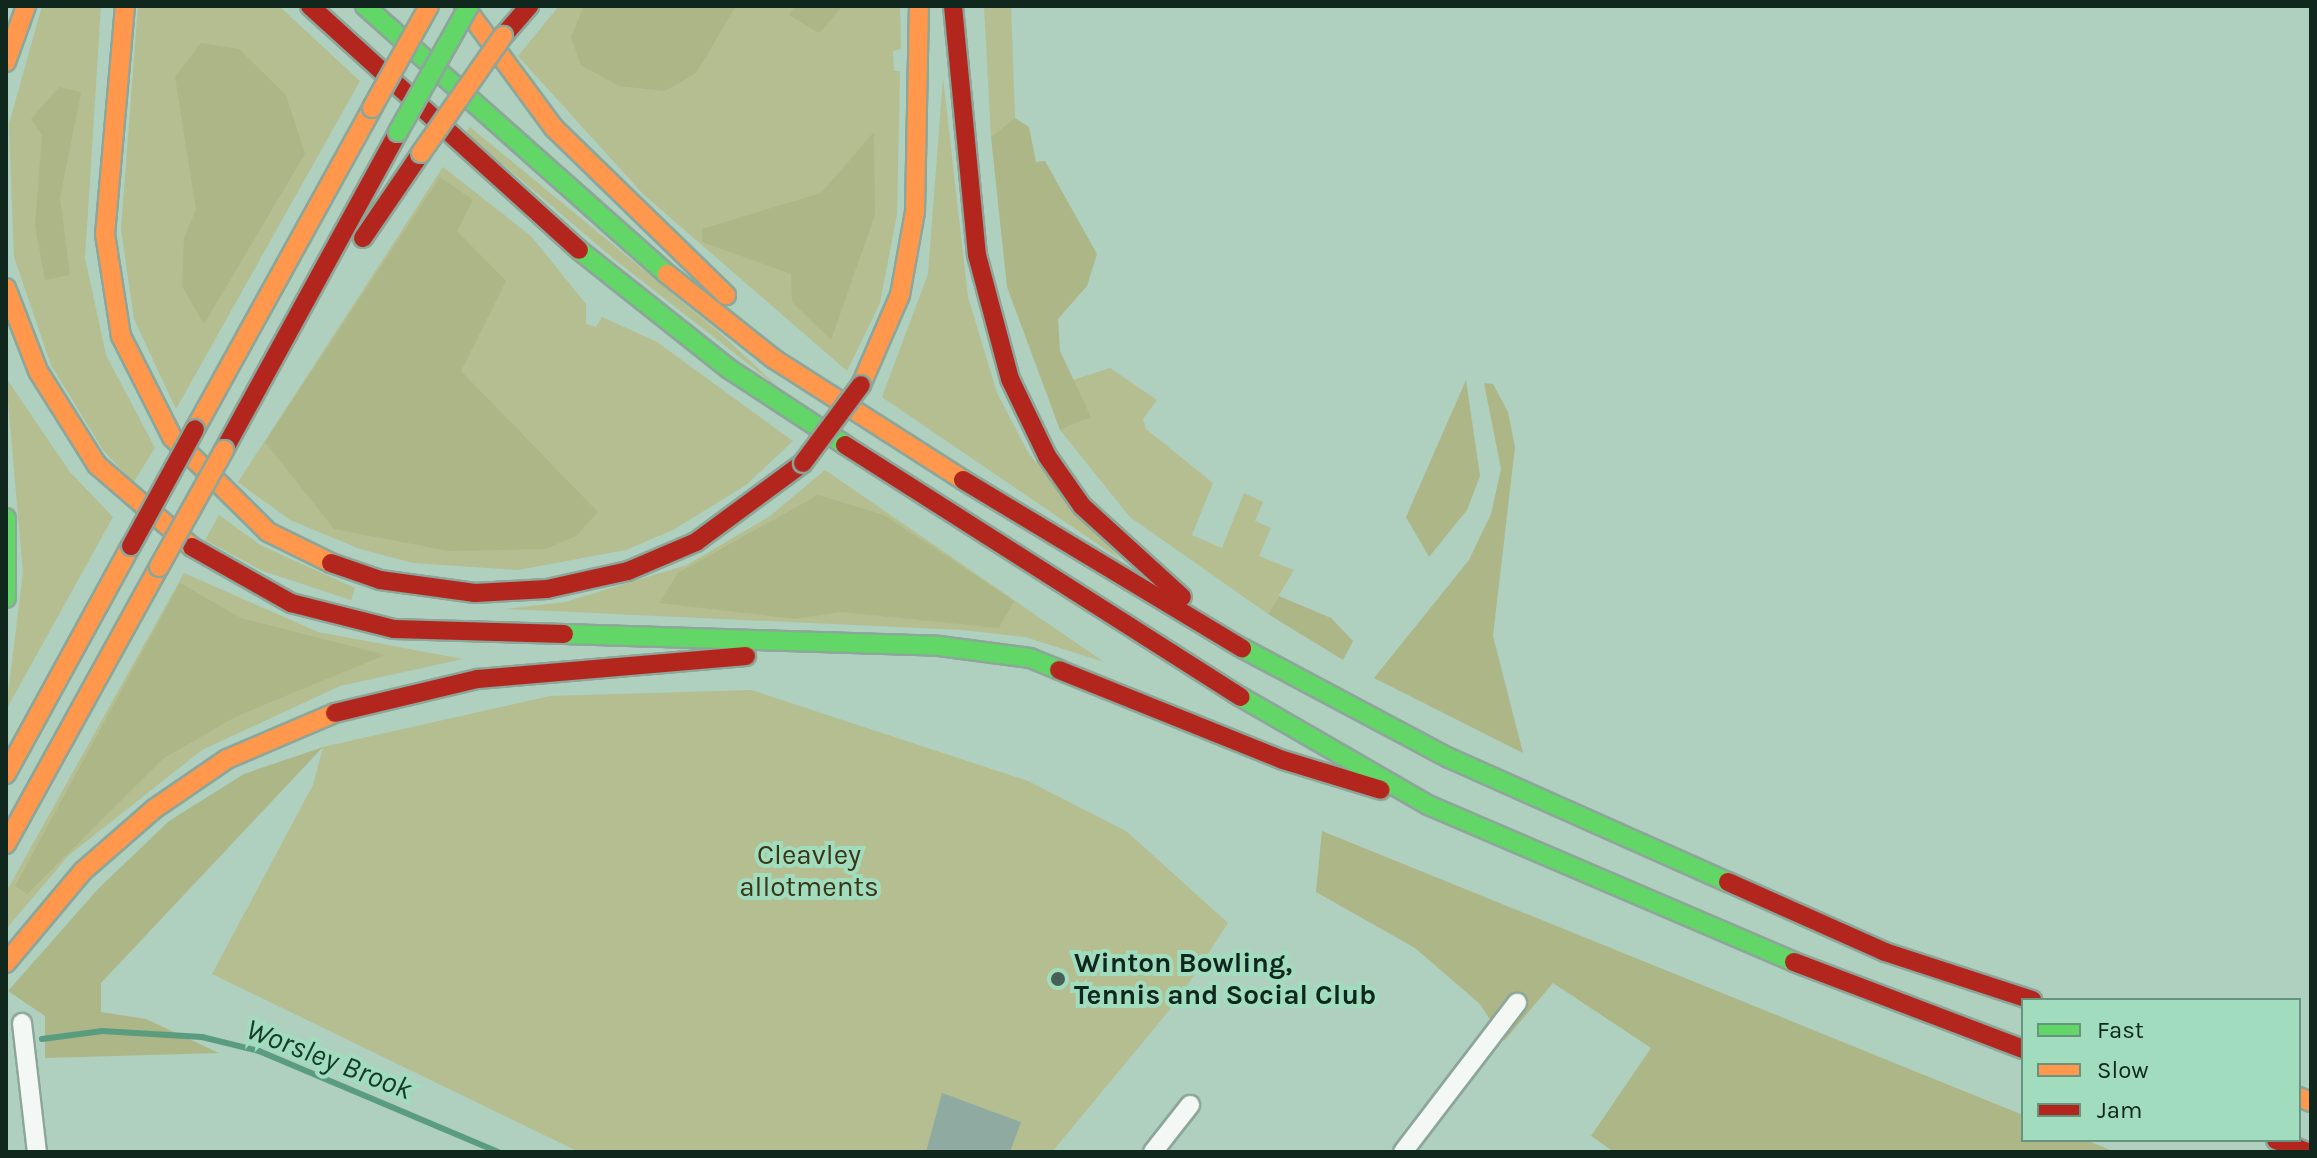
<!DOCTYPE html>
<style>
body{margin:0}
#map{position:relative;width:2317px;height:1158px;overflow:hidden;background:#afcfbf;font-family:Karla,sans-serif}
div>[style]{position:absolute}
.green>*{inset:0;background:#b4be90}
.forest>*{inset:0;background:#adb687}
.stream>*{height:6px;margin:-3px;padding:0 3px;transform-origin:3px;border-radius:3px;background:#5a9c7f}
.building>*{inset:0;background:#8eaaa1}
.roads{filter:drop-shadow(2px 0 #8ca699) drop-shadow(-2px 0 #8ca699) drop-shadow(0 2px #8ca699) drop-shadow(0 -2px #8ca699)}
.street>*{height:18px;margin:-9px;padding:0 9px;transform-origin:9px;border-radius:9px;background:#f3f8f5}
.fast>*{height:18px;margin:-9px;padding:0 9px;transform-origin:9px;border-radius:9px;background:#63d668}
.slow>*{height:18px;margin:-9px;padding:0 9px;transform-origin:9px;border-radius:9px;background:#ff974d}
.jam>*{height:18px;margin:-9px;padding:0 9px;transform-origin:9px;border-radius:9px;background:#b3261e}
.bridges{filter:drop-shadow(2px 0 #8ca699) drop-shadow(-2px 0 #8ca699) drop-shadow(0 2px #8ca699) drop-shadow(0 -2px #8ca699)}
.fast-bridge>*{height:18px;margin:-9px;padding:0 9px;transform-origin:9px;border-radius:9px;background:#63d668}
.slow-bridge>*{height:18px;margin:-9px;padding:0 9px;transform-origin:9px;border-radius:9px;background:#ff974d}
.jam-bridge>*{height:18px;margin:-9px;padding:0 9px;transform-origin:9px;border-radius:9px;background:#b3261e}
.dots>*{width:22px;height:22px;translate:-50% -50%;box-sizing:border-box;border:4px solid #a2dcbf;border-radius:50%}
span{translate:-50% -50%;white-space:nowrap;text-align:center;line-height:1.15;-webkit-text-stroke:8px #a2dcbf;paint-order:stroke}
.park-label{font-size:28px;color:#3a3615}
.poi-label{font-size:28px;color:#0f271c;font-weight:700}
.left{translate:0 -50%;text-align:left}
.water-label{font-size:30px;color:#173b2b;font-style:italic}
.frame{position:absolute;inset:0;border:8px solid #0f271c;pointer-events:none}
.legend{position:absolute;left:2021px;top:998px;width:280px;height:144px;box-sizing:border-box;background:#a2dcbf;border:2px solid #67947e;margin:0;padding:10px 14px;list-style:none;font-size:24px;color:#0f271c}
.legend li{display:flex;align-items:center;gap:16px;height:40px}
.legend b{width:40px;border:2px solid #67947e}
</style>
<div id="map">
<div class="green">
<i style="clip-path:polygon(42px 6px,101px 6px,85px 258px,106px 355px,155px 448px,133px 483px,103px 450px,51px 365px,14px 257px,9px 124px)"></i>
<i style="clip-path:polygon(138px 6px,279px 6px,360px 81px,176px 409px,134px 319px,121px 229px)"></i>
<i style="clip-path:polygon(559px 6px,900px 6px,901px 49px,893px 51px,894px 71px,900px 71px,897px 214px,880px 303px,847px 371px,643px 194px,518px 56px)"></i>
<i style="clip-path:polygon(984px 6px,1011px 6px,1015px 118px,991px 137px)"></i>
<i style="clip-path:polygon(943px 78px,968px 297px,997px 393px,1029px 454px,1121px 560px,882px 397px,928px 274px)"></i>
<i style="clip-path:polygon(470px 127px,720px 333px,779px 388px,614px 259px,466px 133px)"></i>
<i style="clip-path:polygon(443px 167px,531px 236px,586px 304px,586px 324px,596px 327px,602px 317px,657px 342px,793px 441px,746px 485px,673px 530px,626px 550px,518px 570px,413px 563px,360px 549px,290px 520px,238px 482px)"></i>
<i style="clip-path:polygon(1110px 368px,1157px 400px,1143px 419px,1146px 429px,1213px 483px,1192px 535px,1222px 548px,1244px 493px,1263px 502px,1255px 521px,1271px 528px,1259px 556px,1294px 570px,1268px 614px,1130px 517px,1060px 430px,1091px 417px,1073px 380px)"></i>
<i style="clip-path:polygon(6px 378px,70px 472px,113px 517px,6px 710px,23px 573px)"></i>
<i style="clip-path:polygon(825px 470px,1104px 662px,1025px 637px,962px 630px,506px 609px,565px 602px,687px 565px,770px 516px)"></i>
<i style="clip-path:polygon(219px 515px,260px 545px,355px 588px,351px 600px,263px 571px,205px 540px)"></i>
<i style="clip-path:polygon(184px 573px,318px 632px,463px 659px,340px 686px,202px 750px,69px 855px,6px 929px,6px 892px)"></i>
<i style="clip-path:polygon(751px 690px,1028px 781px,1126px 831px,1228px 923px,1177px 1001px,1052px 1152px,579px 1152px,212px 974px,313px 785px,323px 747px,550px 696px)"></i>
</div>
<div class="forest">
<i style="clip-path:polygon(584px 6px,736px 6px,696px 73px,665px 91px,619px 86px,581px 65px,571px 37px)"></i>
<i style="clip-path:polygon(795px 6px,843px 6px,819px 33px,789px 15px)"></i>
<i style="clip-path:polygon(201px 43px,239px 49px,286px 95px,305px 154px,204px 324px,182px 286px,184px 238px,196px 210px,175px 77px)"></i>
<i style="clip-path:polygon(59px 87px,81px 92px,60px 198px,70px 275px,45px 280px,35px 225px,42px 135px,31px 119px)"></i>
<i style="clip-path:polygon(1015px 118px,1029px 127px,1036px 162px,1045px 161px,1097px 254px,1087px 286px,1058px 319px,1060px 351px,1091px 417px,1060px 430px,1007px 287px,991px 137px)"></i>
<i style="clip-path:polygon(874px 132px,875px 215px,831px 340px,792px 302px,791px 274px,702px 242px,702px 229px,821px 193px)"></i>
<i style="clip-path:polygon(440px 177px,473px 200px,457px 231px,506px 281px,461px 371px,598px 512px,576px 536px,545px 549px,449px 551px,334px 529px,265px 442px)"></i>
<i style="clip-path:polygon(1466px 380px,1480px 476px,1467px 510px,1429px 557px,1406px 517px)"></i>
<i style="clip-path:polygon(1484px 383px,1493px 384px,1508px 412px,1515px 447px,1493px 636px,1523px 753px,1374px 678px,1469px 560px,1491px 514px,1501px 469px)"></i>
<i style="clip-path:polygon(818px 495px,884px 515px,1014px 601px,999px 628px,841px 612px,795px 619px,659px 603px,678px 573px)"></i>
<i style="clip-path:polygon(180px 583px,241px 618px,385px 655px,237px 716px,164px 758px,27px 894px,15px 886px)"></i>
<i style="clip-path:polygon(1279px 596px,1331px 618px,1353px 641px,1343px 660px,1268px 614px)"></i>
<i style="clip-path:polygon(323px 747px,101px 983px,101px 1012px,146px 1019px,219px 1053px,45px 1058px,45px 1016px,8px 991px,98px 889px,169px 821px,244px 774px)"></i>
<i style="clip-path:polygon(1322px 831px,2023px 1115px,2023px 1140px,2086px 1140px,2115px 1152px,1614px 1152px,1591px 1136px,1651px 1048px,1553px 983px,1504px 1041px,1480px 1004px,1415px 948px,1316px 892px)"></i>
</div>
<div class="stream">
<i style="left:42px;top:1039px;width:61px;rotate:-7.6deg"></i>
<i style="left:102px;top:1031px;width:100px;rotate:3.4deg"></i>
<i style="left:202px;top:1037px;width:59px;rotate:13.8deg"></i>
<i style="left:259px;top:1051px;width:259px;rotate:22.9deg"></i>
</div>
<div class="building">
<i style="clip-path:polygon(942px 1093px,1021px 1122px,1010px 1152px,926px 1152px)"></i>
</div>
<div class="roads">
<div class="street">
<i style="left:22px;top:1023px;width:130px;rotate:83.4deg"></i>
<i style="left:1153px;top:1152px;width:60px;rotate:-51.8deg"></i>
<i style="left:1403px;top:1152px;width:188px;rotate:-52.6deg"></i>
</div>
<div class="fast">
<i style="left:365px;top:6px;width:404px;rotate:41.6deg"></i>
<i style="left:579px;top:250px;width:191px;rotate:38.4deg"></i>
<i style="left:729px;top:369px;width:139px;rotate:33.2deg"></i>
<i style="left:6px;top:518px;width:80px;rotate:90deg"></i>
<i style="left:564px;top:634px;width:375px;rotate:1.8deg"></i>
<i style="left:939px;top:646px;width:92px;rotate:7.5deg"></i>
<i style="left:1030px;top:658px;width:31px;rotate:22deg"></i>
<i style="left:1242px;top:648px;width:234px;rotate:28deg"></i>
<i style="left:1449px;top:758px;width:305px;rotate:24deg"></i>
<i style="left:1241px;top:697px;width:216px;rotate:30deg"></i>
<i style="left:1428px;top:805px;width:398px;rotate:23.2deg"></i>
</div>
<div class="slow">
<i style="left:125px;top:6px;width:229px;rotate:95deg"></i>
<i style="left:105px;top:234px;width:103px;rotate:81.1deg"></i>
<i style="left:121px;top:336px;width:113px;rotate:63.2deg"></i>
<i style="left:172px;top:437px;width:135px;rotate:44.7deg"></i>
<i style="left:268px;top:532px;width:70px;rotate:26.2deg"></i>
<i style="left:464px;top:6px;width:152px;rotate:53.6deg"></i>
<i style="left:554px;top:128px;width:240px;rotate:44.2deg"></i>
<i style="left:6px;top:62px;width:59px;rotate:-70.3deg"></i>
<i style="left:667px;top:274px;width:137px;rotate:38.5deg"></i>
<i style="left:774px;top:359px;width:224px;rotate:32.6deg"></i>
<i style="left:6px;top:288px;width:89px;rotate:68.9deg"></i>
<i style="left:38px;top:371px;width:111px;rotate:57.9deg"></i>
<i style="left:97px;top:465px;width:125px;rotate:40.8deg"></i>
<i style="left:861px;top:385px;width:98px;rotate:-66.6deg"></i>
<i style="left:900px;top:295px;width:84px;rotate:-79.8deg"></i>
<i style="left:915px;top:212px;width:206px;rotate:-88.9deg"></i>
<i style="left:195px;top:429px;width:367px;rotate:-61.1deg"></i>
<i style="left:6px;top:774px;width:260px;rotate:-61.3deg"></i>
<i style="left:6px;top:844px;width:316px;rotate:-61.1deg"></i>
<i style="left:6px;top:963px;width:120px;rotate:-50.1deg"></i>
<i style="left:83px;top:871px;width:94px;rotate:-41.1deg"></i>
<i style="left:154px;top:809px;width:88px;rotate:-34.4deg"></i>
<i style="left:227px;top:759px;width:117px;rotate:-23.1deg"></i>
<i style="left:2299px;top:1097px;width:13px;rotate:23deg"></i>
</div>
<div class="jam">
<i style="left:310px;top:6px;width:363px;rotate:42.2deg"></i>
<i style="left:953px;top:6px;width:250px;rotate:84.5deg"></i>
<i style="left:977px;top:255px;width:128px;rotate:75.1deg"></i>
<i style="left:1010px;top:379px;width:85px;rotate:64.3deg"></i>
<i style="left:1047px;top:456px;width:61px;rotate:55deg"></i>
<i style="left:1082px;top:506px;width:135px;rotate:42.3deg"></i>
<i style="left:503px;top:36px;width:40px;rotate:-49deg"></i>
<i style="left:363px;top:238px;width:103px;rotate:-55.7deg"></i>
<i style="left:845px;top:445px;width:469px;rotate:32.5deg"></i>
<i style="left:224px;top:450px;width:362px;rotate:-61.3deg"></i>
<i style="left:963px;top:480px;width:326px;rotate:31.1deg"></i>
<i style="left:192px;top:547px;width:114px;rotate:29.5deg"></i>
<i style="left:291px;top:603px;width:106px;rotate:14.2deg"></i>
<i style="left:394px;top:629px;width:170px;rotate:1.7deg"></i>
<i style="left:331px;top:563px;width:52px;rotate:19.1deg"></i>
<i style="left:380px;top:580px;width:96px;rotate:7.8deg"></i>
<i style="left:475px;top:593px;width:72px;rotate:-3.2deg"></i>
<i style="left:547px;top:589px;width:83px;rotate:-12.5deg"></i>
<i style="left:628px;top:571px;width:74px;rotate:-23.1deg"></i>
<i style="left:696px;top:542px;width:133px;rotate:-36.4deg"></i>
<i style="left:1059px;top:670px;width:241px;rotate:21.9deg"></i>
<i style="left:1283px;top:760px;width:102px;rotate:17deg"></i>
<i style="left:335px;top:713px;width:147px;rotate:-13.4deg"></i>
<i style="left:478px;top:679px;width:269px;rotate:-4.9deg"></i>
<i style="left:1728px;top:882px;width:172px;rotate:24deg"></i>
<i style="left:1885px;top:952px;width:155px;rotate:18.1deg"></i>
<i style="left:1794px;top:962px;width:245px;rotate:20.8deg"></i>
<i style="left:2276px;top:1140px;width:33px;rotate:21deg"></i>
</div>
</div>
<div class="bridges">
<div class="fast-bridge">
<i style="left:398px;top:132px;width:145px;rotate:-60.6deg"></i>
</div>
<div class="slow-bridge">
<i style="left:372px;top:108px;width:117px;rotate:-60.8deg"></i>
<i style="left:421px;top:153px;width:143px;rotate:-55deg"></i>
<i style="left:159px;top:567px;width:134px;rotate:-60.9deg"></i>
</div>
<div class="jam-bridge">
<i style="left:803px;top:463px;width:97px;rotate:-53.4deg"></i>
<i style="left:131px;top:546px;width:133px;rotate:-61.3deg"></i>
</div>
</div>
<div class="dots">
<i style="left:1058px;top:979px;background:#476255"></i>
</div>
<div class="park-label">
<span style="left:809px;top:871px">Cleavley<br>allotments</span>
</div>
<div class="poi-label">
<span class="left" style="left:1074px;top:979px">Winton Bowling,<br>Tennis and Social Club</span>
</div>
<div class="water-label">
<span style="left:329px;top:1059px;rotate:21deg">Worsley Brook</span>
</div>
<div class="frame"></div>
<ul class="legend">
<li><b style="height:10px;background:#63d668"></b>Fast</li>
<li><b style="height:10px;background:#ff974d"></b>Slow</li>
<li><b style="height:10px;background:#b3261e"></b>Jam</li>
</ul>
</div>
